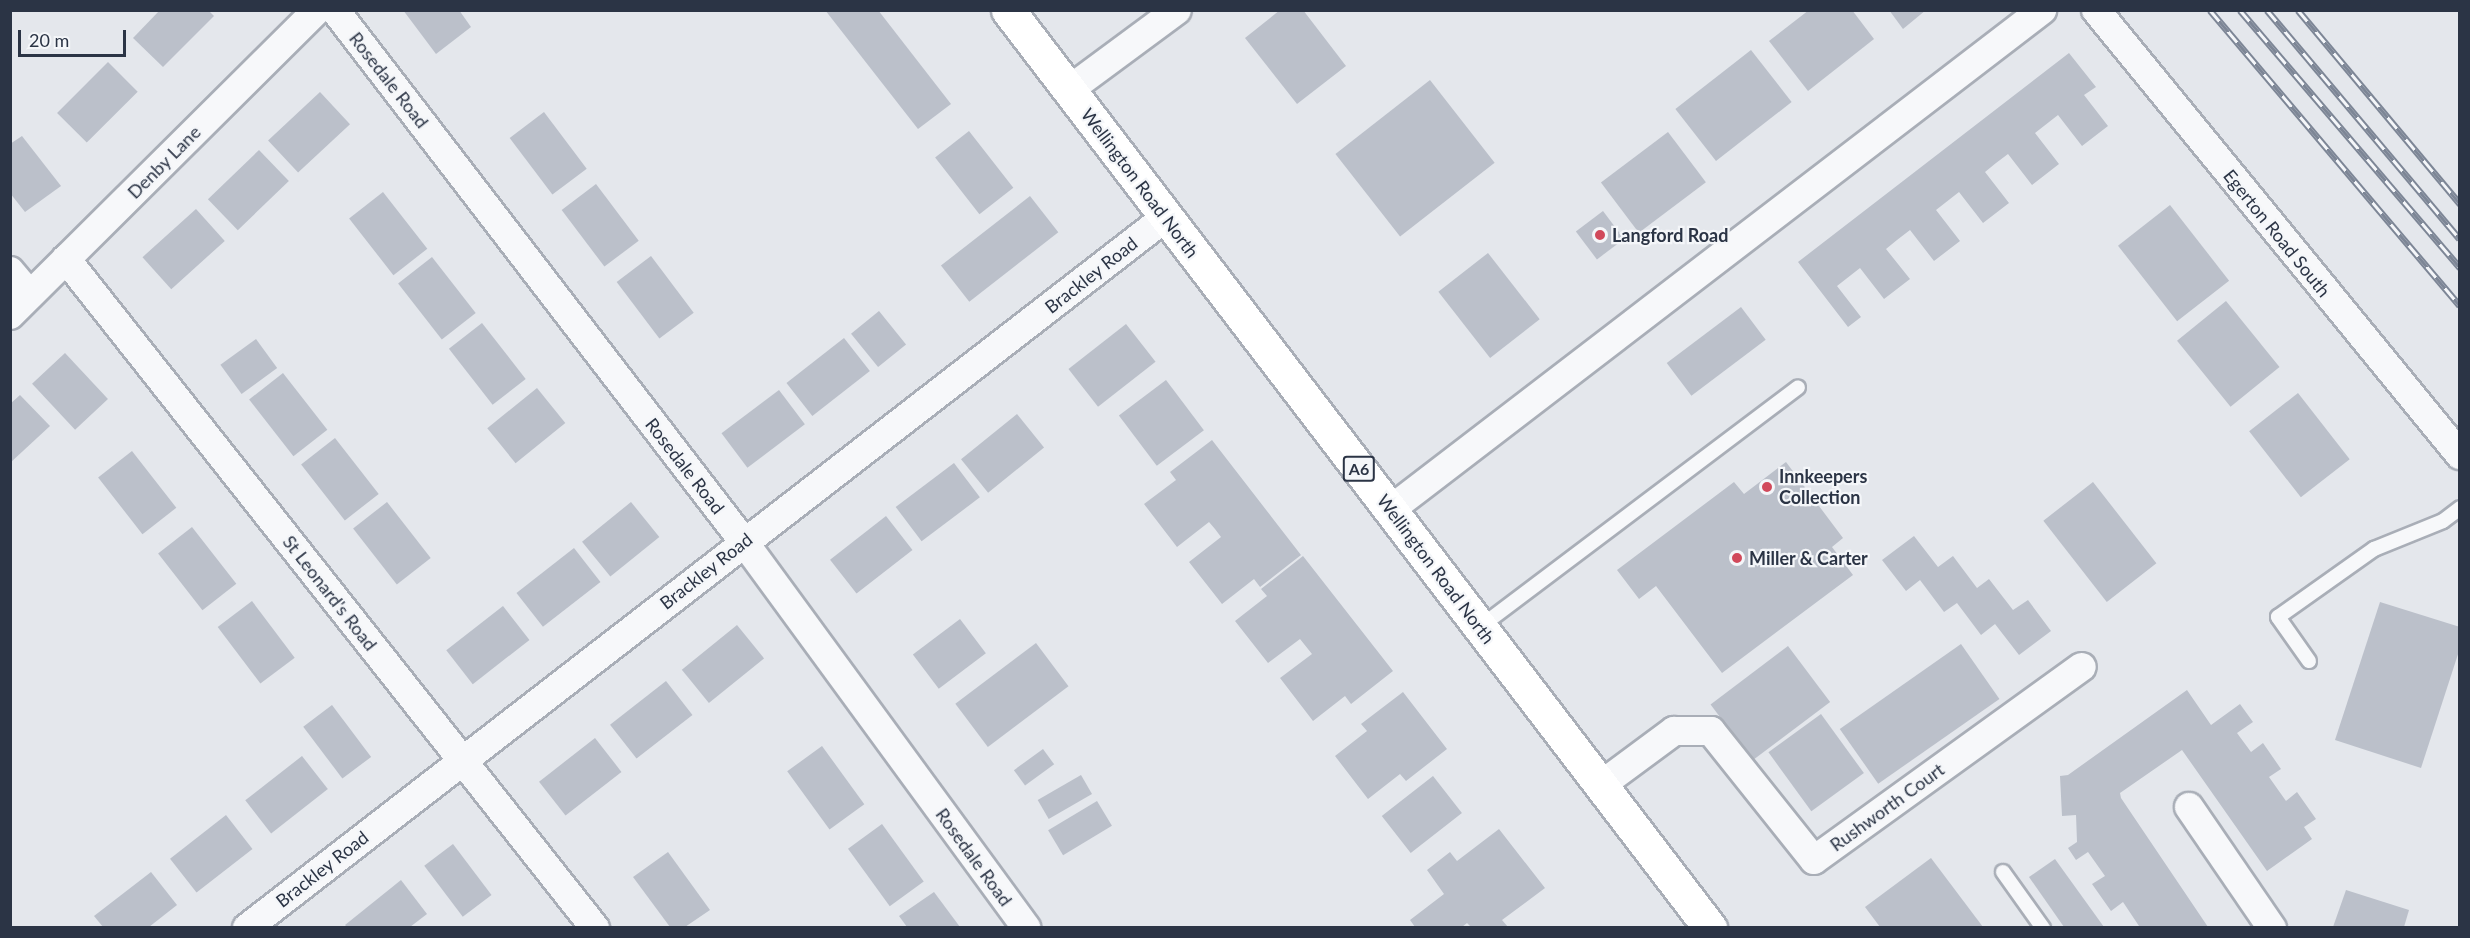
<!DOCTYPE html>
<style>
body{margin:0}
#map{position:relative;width:2470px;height:938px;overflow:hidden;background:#e4e7ec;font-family:Lato,sans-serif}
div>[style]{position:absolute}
.building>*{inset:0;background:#bbc0ca;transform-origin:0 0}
.roads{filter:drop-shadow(2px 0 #a9aeb7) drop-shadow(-2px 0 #a9aeb7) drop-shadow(0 2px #a9aeb7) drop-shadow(0 -2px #a9aeb7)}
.lane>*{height:14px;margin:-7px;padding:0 7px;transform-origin:7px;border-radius:7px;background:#f7f8fa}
.street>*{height:28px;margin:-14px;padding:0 14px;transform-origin:14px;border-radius:14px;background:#f7f8fa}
.highway>*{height:33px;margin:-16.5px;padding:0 16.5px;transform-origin:16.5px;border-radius:16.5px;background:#fff}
.rail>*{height:7px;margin-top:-3.5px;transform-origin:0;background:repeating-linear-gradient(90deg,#f4f6f9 0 14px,#7d8696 0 28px);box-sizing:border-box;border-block:2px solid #7d8696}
.dots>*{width:16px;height:16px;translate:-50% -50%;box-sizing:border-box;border:3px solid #f4f6f9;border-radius:50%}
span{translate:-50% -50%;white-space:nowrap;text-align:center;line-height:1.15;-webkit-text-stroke:4.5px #f4f6f9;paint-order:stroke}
.shield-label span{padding:2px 4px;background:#f4f6f9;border:2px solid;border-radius:4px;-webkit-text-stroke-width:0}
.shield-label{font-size:16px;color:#2b3445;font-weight:700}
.street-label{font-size:18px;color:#2b3445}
.poi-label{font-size:18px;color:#2b3445;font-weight:700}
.left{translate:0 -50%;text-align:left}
.frame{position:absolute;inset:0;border:12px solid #2b3445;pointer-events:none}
.scale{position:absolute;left:18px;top:30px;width:108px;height:27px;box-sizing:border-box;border:3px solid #2b3445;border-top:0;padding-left:8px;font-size:18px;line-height:21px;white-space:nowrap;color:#2b3445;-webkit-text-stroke:4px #f4f6f9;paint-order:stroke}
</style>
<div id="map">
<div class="building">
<i style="clip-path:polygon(160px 10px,208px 10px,214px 16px,163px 67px,133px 38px)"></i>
<i style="clip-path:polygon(403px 10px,459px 10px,471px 27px,436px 54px)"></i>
<i style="clip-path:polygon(825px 10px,878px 10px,951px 104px,918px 129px)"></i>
<i style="clip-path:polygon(1280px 10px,1303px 10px,1346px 66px,1297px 104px,1245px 38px)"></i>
<i style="clip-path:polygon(1809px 10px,1852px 10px,1874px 39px,1808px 91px,1769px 41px)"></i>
<i style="clip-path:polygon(1889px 10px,1926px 10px,1903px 29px)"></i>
<i style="left:1751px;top:50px;width:66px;height:96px;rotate:52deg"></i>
<i style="clip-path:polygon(2069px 53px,2096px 87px,2084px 95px,2108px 126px,2082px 146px,2058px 115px,2035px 133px,2059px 164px,2032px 185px,2008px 154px,1996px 163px,1985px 172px,2009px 203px,1983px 223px,1959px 192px,1936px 210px,1960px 241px,1934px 261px,1910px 230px,1897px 240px,1886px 249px,1910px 279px,1884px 299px,1860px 268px,1837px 286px,1861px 317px,1848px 327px,1798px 262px)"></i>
<i style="left:108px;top:62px;width:42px;height:72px;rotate:45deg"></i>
<i style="left:1430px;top:80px;width:105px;height:120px;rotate:52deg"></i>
<i style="left:320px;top:92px;width:44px;height:71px;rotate:47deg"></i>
<i style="left:544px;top:112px;width:71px;height:43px;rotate:53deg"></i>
<i style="left:969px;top:131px;width:72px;height:43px;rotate:52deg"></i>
<i style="left:1668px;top:132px;width:63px;height:84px;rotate:53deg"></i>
<i style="clip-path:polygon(22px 136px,61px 186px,25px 212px,10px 193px,10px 144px)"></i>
<i style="left:259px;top:150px;width:43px;height:71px;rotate:46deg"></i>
<i style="left:596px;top:184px;width:71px;height:43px;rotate:53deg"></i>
<i style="left:383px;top:192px;width:72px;height:43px;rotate:52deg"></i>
<i style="left:1030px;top:196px;width:46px;height:113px;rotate:52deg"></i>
<i style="left:2170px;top:205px;width:96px;height:66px;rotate:52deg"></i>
<i style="left:196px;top:209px;width:43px;height:72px;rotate:48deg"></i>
<i style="left:1603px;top:211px;width:35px;height:34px;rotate:53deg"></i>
<i style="left:1488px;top:253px;width:84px;height:63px;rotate:52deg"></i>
<i style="left:651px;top:256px;width:71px;height:43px;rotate:53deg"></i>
<i style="left:432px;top:257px;width:71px;height:43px;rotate:52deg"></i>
<i style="left:2226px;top:301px;width:85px;height:63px;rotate:51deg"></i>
<i style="left:1741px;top:307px;width:41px;height:93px;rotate:53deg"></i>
<i style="left:879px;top:311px;width:43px;height:36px;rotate:51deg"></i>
<i style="left:482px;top:323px;width:71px;height:42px;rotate:52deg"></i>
<i style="left:1126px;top:324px;width:48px;height:73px;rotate:52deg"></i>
<i style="left:844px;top:338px;width:42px;height:73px;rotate:52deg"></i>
<i style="left:256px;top:339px;width:36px;height:44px;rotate:54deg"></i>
<i style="left:65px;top:353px;width:63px;height:45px;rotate:47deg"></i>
<i style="left:283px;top:373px;width:72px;height:43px;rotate:52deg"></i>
<i style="left:1166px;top:380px;width:63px;height:59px;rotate:53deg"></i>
<i style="left:537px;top:388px;width:45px;height:64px;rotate:51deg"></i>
<i style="left:779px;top:390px;width:43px;height:72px;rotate:53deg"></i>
<i style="left:2298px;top:393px;width:84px;height:62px;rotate:52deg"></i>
<i style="clip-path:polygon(20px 395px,50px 426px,10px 463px,10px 404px)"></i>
<i style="left:1017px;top:414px;width:43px;height:72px;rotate:51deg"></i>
<i style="left:335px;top:438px;width:71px;height:43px;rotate:52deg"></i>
<i style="clip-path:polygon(1212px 440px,1301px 555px,1260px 587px,1254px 579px,1222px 604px,1189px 562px,1221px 537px,1215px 529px,1209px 522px,1177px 547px,1144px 504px,1176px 480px,1170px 472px)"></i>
<i style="left:132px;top:451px;width:72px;height:43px;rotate:52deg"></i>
<i style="clip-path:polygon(1786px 462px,1843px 538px,1832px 547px,1853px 575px,1722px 673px,1656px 586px,1639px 599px,1617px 570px,1734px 482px,1744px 494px)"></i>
<i style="left:954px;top:463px;width:43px;height:73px;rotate:53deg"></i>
<i style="left:2093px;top:482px;width:103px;height:63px;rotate:52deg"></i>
<i style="left:387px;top:502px;width:71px;height:43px;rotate:52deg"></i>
<i style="left:631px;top:502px;width:45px;height:63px;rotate:51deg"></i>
<i style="left:886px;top:516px;width:43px;height:71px;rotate:52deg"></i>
<i style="left:192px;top:527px;width:72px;height:43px;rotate:52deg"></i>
<i style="clip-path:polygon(1914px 536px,1938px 567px,1953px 556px,1977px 588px,1989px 579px,2013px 610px,2028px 600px,2051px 631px,2019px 655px,1995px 624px,1981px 635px,1957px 603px,1944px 612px,1920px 580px,1906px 591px,1882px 560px)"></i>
<i style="left:574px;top:548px;width:43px;height:73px;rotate:52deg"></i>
<i style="clip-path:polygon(1303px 556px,1393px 671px,1351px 704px,1345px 696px,1313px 721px,1280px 678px,1312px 654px,1300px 639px,1268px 663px,1235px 621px,1267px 596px,1261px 589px)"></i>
<i style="left:252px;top:601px;width:71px;height:43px;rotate:53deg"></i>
<i style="clip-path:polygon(2380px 602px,2460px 627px,2460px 648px,2421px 768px,2335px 740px)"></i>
<i style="left:503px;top:606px;width:43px;height:72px;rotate:52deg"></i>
<i style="left:960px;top:619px;width:43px;height:59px;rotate:53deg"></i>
<i style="left:737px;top:625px;width:43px;height:71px;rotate:51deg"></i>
<i style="left:1036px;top:643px;width:54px;height:101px;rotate:53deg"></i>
<i style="left:1961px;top:644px;width:67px;height:148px;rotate:55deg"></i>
<i style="left:1788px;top:646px;width:70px;height:97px;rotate:53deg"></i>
<i style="left:666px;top:681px;width:43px;height:71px;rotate:52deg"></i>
<i style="clip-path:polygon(2187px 690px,2211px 725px,2240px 704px,2253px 722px,2237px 733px,2251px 752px,2263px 743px,2281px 769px,2269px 777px,2286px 801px,2297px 792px,2316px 819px,2304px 827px,2312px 839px,2267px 871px,2182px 750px,2120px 793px,2121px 798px,2208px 927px,2136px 927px,2139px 926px,2123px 902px,2111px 911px,2092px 884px,2105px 876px,2088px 852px,2076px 860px,2068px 848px,2077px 842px,2076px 815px,2062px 816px,2060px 776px,2068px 775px)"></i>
<i style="clip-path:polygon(1403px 692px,1447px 749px,1406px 781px,1400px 774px,1368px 799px,1335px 756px,1367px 731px,1361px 724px)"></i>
<i style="left:332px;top:705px;width:65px;height:36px;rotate:53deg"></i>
<i style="left:1821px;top:714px;width:73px;height:65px;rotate:54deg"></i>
<i style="left:595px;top:738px;width:43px;height:71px;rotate:52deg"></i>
<i style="left:822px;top:746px;width:72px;height:43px;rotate:54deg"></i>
<i style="left:1043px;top:749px;width:19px;height:36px;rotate:54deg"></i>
<i style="left:302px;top:756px;width:42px;height:72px;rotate:52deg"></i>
<i style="left:1081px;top:775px;width:22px;height:50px;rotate:60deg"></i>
<i style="left:1433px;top:776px;width:47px;height:65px;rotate:52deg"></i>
<i style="left:1097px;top:801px;width:29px;height:57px;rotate:59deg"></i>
<i style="left:226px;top:815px;width:43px;height:71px;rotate:52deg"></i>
<i style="left:882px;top:824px;width:71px;height:42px;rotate:54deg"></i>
<i style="clip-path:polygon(1499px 829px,1545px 888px,1502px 920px,1508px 927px,1471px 927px,1467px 923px,1462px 927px,1415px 927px,1410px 920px,1444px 894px,1427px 870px,1450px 852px,1457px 861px)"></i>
<i style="left:453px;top:844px;width:64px;height:36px;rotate:53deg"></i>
<i style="clip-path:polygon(668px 852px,710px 910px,685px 927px,670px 927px,633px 877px)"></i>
<i style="clip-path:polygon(1931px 858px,1983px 927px,1880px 927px,1865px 907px)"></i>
<i style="clip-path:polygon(2055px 859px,2104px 927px,2064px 927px,2029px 877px)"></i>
<i style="clip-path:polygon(151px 872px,177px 905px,149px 927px,103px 927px,94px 916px)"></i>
<i style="clip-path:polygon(401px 880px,427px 914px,410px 927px,347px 927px,345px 925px)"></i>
<i style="clip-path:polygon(2346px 890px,2409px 910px,2404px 927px,2333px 927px)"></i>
<i style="clip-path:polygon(934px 892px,960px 927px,907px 927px,899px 916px)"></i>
</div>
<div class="roads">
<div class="lane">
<i style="left:1480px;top:627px;width:398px;rotate:-37deg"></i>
<i style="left:2309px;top:661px;width:54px;rotate:-125.2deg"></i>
<i style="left:2278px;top:617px;width:118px;rotate:-35.3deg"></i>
<i style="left:2374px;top:549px;width:74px;rotate:-22.1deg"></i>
<i style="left:2443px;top:521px;width:21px;rotate:-37deg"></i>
<i style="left:2003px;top:872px;width:69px;rotate:54.5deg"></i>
</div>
<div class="street">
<i style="left:335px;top:10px;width:671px;rotate:52.45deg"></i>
<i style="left:744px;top:542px;width:478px;rotate:53.8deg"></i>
<i style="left:2096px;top:10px;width:575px;rotate:50.72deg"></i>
<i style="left:1069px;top:90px;width:134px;rotate:-36.5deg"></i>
<i style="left:66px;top:259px;width:853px;rotate:51.67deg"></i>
<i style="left:10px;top:271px;width:31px;rotate:50deg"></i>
<i style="left:10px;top:315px;width:433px;rotate:-44.8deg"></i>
<i style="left:1390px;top:510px;width:822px;rotate:-37.48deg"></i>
<i style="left:1601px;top:785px;width:91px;rotate:-36.5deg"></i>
<i style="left:1674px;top:731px;width:37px"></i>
<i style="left:1711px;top:731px;width:165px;rotate:51.4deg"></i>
<i style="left:1814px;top:860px;width:330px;rotate:-35.8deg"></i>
<i style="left:2189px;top:807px;width:147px;rotate:55.6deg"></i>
<i style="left:247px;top:928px;width:1162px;rotate:-37.73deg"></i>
</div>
<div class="highway">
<i style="left:1008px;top:10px;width:1156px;rotate:52.59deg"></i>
</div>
</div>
<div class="rail">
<i style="left:2210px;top:10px;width:387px;rotate:49.8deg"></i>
<i style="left:2240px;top:10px;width:339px;rotate:49.5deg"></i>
<i style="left:2267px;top:10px;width:299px;rotate:49.9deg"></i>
<i style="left:2298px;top:10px;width:253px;rotate:50.1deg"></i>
</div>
<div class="dots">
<i style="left:1600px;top:235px;background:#d1495b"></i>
<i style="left:1767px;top:487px;background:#d1495b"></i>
<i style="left:1737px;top:558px;background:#d1495b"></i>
</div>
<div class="shield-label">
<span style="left:1359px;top:469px">A6</span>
</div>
<div class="street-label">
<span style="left:389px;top:80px;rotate:52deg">Rosedale Road</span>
<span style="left:164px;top:162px;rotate:-45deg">Denby Lane</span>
<span style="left:1140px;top:183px;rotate:53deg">Wellington Road North</span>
<span style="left:2277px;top:233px;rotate:51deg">Egerton Road South</span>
<span style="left:1091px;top:275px;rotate:-38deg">Brackley Road</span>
<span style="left:685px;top:466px;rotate:52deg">Rosedale Road</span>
<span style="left:1436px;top:569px;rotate:53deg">Wellington Road North</span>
<span style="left:706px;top:571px;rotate:-38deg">Brackley Road</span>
<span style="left:330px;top:593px;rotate:52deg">St Leonard's Road</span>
<span style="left:1887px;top:807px;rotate:-36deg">Rushworth Court</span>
<span style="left:974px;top:857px;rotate:54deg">Rosedale Road</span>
<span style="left:322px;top:869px;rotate:-38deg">Brackley Road</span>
</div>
<div class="poi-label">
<span class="left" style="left:1612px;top:235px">Langford Road</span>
<span class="left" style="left:1779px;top:487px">Innkeepers<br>Collection</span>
<span class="left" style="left:1749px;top:558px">Miller &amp; Carter</span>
</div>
<div class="frame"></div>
<div class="scale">20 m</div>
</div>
